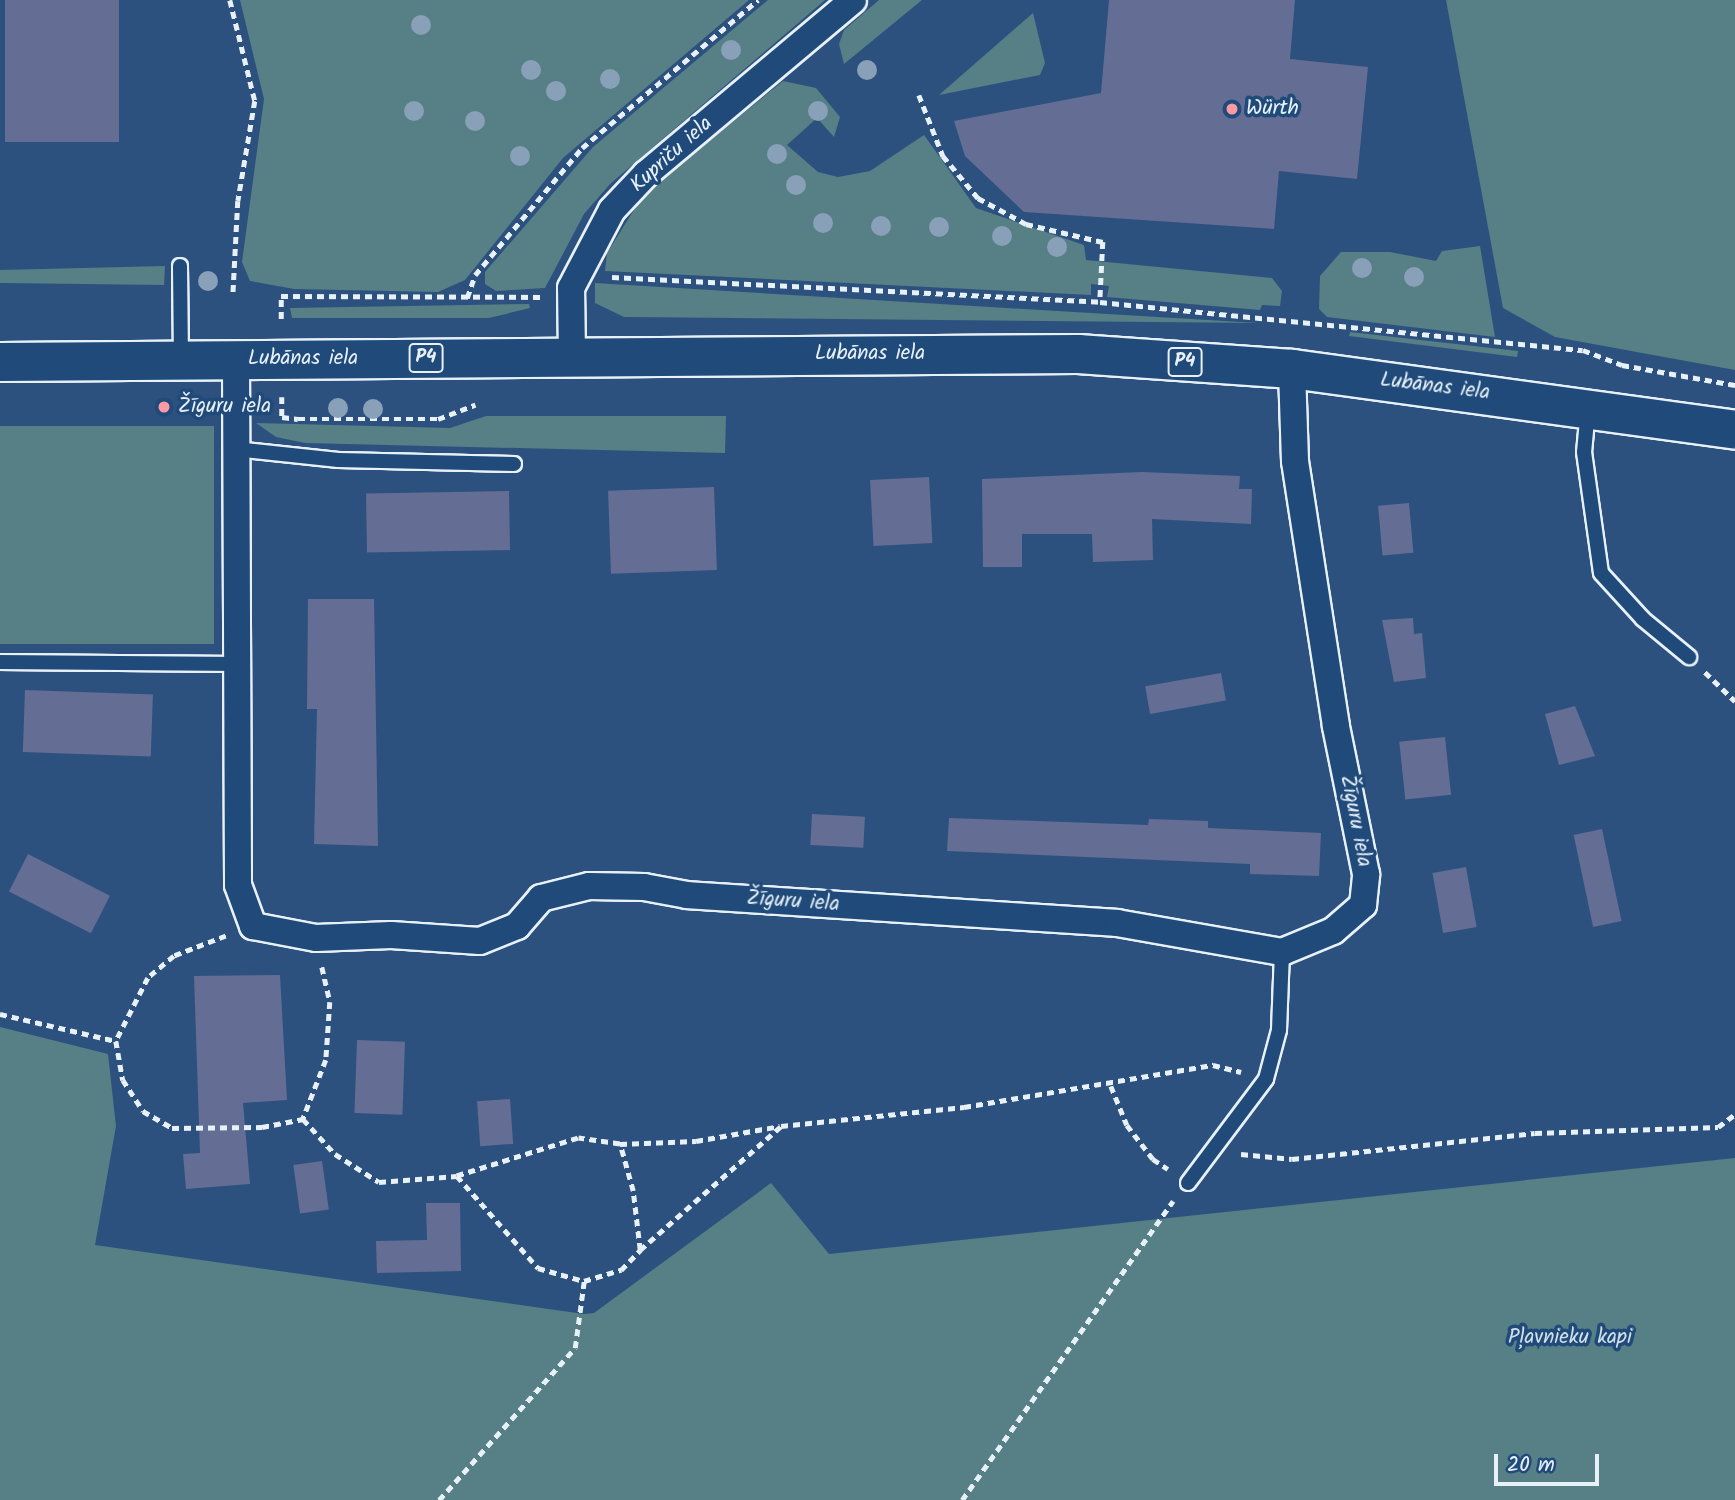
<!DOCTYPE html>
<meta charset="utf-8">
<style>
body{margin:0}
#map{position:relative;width:1735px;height:1500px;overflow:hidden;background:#2d517f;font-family:Kalam,sans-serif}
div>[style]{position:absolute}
.green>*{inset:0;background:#567f86;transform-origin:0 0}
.building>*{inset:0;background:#646d94;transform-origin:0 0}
.path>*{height:4.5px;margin-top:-2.25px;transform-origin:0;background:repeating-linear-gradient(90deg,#e8f1f8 0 7px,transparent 0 12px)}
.roads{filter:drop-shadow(2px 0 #e8f1f8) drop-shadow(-2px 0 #e8f1f8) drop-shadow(0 2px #e8f1f8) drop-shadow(0 -2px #e8f1f8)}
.lane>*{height:14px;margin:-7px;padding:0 7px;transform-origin:7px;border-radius:7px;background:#1f4a7a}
.street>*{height:26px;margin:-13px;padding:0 13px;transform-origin:13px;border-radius:13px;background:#1f4a7a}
.primary>*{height:38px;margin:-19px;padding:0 19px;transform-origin:19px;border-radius:19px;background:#1f4a7a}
.trees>*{width:20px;height:20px;margin:-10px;border-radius:50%;background:#88a0b8}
.dots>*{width:19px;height:19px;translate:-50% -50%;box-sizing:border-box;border:4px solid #1f4a7a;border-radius:50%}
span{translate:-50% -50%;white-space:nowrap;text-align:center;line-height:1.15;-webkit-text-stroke:7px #1f4a7a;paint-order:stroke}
.shield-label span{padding:2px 5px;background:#1f4a7a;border:2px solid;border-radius:5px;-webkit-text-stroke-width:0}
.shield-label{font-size:19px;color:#e8f1f8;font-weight:700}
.poi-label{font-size:21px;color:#e8f1f8}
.left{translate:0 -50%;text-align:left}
.street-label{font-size:21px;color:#e8f1f8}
.park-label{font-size:21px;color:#d2e0e7}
.scale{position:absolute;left:1494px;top:1454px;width:105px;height:32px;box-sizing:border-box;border:4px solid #e8f1f8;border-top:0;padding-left:9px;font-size:21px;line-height:24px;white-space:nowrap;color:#e8f1f8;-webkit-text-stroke:5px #1f4a7a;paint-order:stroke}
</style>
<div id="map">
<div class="green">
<i style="clip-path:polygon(240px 0,749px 0,563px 158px,465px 280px,438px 292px,294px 289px,250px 281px,242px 262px,264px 99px)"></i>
<i style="clip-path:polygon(768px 0,825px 0,610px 184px,584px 214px,545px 288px,496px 291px,485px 284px,485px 272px,593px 147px)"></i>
<i style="clip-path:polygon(879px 0,922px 0,844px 64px,839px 44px,844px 30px)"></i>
<i style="clip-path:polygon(1446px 0,1735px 0,1735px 370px,1555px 337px,1503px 308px)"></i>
<i style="clip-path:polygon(1033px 13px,1045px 63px,1040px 75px,939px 95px)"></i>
<i style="clip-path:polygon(783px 81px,816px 88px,840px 117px,834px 137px,817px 118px,787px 145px,818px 172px,838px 177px,870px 171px,924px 135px,976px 208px,1084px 245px,1086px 260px,1272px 278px,1282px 291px,1280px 306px,1262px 305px,1260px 310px,1107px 297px,1109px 286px,1091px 284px,1091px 295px,605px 271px,607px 253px,644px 194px)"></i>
<i style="clip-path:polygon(1480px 246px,1495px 337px,1327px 317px,1319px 309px,1320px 276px,1341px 252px,1390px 252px,1436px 261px,1442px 251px)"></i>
<i style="clip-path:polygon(165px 266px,164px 285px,0 283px,0 270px)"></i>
<i style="clip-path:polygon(595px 283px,990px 307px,1258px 323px,624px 317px,595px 303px)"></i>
<i style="clip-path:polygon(529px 304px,530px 308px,489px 318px,292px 318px,290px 308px)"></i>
<i style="clip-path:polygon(1350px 332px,1518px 351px,1517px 357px,1349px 336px)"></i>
<i style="clip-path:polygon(486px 416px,726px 416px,725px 453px,305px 443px,276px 437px,256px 423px,450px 428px)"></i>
<i style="left:0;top:426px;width:214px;height:218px"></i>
<i style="clip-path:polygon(0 1027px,108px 1054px,116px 1126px,95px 1245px,584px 1314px,594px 1313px,771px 1183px,829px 1254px,1735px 1158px,1735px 1500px,0 1500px)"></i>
</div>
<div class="building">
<i style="left:5px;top:0;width:114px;height:142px"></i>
<i style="clip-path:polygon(1109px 0,1295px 0,1290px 59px,1368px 67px,1357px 179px,1279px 171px,1274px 229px,1024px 212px,965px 156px,954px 121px,1101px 93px)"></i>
<i style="clip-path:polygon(1142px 472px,1240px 476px,1239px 489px,1252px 489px,1251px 524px,1152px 519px,1153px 560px,1093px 562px,1092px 534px,1022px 534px,1022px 567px,983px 567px,982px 479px)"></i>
<i style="left:929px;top:477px;width:66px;height:59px;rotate:87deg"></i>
<i style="left:714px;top:487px;width:83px;height:106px;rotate:88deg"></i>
<i style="left:509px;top:491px;width:59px;height:143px;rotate:89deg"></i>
<i style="left:1409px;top:503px;width:50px;height:31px;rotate:85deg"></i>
<i style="clip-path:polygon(308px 599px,374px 599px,378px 846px,314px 844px,317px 709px,307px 709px)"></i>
<i style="clip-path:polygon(1413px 618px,1414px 634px,1422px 633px,1426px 678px,1394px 682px,1382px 620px)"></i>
<i style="left:1221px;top:673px;width:28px;height:77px;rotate:80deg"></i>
<i style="left:25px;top:690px;width:128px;height:62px;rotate:2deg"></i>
<i style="clip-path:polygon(1575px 706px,1595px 756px,1559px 765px,1545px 714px)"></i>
<i style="left:1445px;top:737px;width:58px;height:46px;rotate:84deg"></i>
<i style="left:812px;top:814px;width:53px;height:31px;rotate:3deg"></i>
<i style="clip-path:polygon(949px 818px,1148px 825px,1149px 819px,1208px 821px,1208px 828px,1321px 833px,1319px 876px,1250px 874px,1250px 864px,947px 851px)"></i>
<i style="left:1602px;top:829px;width:94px;height:29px;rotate:78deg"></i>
<i style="left:28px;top:854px;width:92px;height:42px;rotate:27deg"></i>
<i style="left:1466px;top:867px;width:61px;height:34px;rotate:80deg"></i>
<i style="clip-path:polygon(280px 975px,287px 1100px,243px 1103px,250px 1184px,186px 1189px,183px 1154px,200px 1153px,194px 976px)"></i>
<i style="left:357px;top:1040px;width:48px;height:73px;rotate:2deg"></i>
<i style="left:510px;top:1099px;width:45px;height:33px;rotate:86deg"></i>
<i style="left:322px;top:1161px;width:49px;height:29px;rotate:82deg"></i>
<i style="clip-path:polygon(426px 1203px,460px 1203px,461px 1271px,377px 1273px,376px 1241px,427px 1240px)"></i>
</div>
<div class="path">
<i style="left:230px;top:0;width:104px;rotate:76.1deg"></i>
<i style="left:255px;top:101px;width:101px;rotate:99.6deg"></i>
<i style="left:238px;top:201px;width:94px;rotate:93deg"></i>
<i style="left:919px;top:95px;width:66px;rotate:68.5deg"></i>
<i style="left:943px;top:156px;width:55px;rotate:50.2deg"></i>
<i style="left:978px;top:198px;width:55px;rotate:28.4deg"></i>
<i style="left:1026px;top:224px;width:79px;rotate:13.2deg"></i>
<i style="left:1103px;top:242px;width:60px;rotate:92.9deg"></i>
<i style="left:1100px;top:302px;width:485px;rotate:5.7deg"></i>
<i style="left:1583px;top:350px;width:42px;rotate:21deg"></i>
<i style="left:1622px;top:365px;width:115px;rotate:10deg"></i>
<i style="left:612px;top:277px;width:489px;rotate:2.9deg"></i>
<i style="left:467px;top:298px;width:24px;rotate:-71deg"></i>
<i style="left:475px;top:275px;width:166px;rotate:-49.9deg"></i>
<i style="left:582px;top:148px;width:230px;rotate:-40.1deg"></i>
<i style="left:281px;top:319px;width:23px;rotate:-90deg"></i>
<i style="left:281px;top:296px;width:259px;rotate:0.2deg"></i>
<i style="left:282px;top:397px;width:20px;rotate:90deg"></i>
<i style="left:282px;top:417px;width:16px;rotate:7deg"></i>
<i style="left:298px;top:419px;width:140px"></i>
<i style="left:438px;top:419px;width:40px;rotate:-21deg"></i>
<i style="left:1705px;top:672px;width:42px;rotate:44deg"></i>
<i style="left:226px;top:936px;width:56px;rotate:159deg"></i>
<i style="left:174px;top:956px;width:34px;rotate:140deg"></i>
<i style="left:148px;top:978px;width:71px;rotate:116.9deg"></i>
<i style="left:116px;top:1041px;width:40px;rotate:80deg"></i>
<i style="left:123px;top:1080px;width:37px;rotate:57deg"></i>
<i style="left:143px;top:1111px;width:34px;rotate:30deg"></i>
<i style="left:172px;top:1128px;width:90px;rotate:-0.6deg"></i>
<i style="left:262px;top:1127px;width:42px;rotate:-11deg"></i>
<i style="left:322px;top:967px;width:36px;rotate:77deg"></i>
<i style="left:330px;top:1002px;width:58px;rotate:93.9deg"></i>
<i style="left:326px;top:1060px;width:63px;rotate:111.3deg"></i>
<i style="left:303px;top:1119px;width:47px;rotate:47.6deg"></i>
<i style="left:335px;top:1154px;width:52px;rotate:32.5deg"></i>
<i style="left:379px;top:1182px;width:78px;rotate:-4.4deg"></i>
<i style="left:457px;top:1176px;width:123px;rotate:48.6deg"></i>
<i style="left:538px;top:1268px;width:48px;rotate:15.8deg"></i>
<i style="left:584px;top:1281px;width:39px;rotate:-17deg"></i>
<i style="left:621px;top:1270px;width:28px;rotate:-46deg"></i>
<i style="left:640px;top:1250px;width:59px;rotate:-96.8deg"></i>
<i style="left:633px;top:1191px;width:49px;rotate:-105.5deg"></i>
<i style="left:620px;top:1144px;width:42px;rotate:-171.9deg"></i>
<i style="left:578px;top:1138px;width:127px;rotate:162.6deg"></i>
<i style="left:0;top:1014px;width:119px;rotate:13.1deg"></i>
<i style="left:1111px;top:1086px;width:42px;rotate:67.7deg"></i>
<i style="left:1127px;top:1125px;width:43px;rotate:52.6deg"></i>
<i style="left:1153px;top:1159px;width:18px;rotate:34deg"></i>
<i style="left:620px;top:1144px;width:76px;rotate:-2.3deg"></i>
<i style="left:696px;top:1141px;width:85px;rotate:-10.1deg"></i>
<i style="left:1241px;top:1154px;width:51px;rotate:5.6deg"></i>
<i style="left:1292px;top:1159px;width:244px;rotate:-6.1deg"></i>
<i style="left:1535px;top:1133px;width:183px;rotate:-1.9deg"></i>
<i style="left:1718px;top:1127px;width:21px;rotate:-37deg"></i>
<i style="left:640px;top:1250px;width:188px;rotate:-41.3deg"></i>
<i style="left:781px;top:1126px;width:184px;rotate:-5.9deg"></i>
<i style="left:964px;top:1107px;width:253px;rotate:-9.6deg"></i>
<i style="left:1213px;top:1065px;width:29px;rotate:14deg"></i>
<i style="left:439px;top:1500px;width:204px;rotate:-48.2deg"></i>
<i style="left:575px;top:1348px;width:68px;rotate:-82.3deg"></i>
<i style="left:962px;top:1500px;width:366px;rotate:-54.8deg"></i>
</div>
<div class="roads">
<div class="lane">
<i style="left:180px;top:266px;width:92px;rotate:89.4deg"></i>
<i style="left:1588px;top:410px;width:42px;rotate:95.4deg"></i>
<i style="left:1584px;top:452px;width:122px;rotate:82deg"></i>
<i style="left:1601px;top:573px;width:62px;rotate:47.6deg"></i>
<i style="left:1643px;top:619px;width:60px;rotate:39.6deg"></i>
<i style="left:235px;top:449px;width:104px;rotate:6.1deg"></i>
<i style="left:338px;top:460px;width:176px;rotate:1.3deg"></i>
<i style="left:0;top:662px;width:233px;rotate:0.5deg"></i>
<i style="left:1188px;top:1183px;width:130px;rotate:-53.1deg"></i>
<i style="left:1266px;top:1079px;width:51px;rotate:-75.1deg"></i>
<i style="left:1279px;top:1030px;width:78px;rotate:-87.8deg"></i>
</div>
<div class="street">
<i style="left:572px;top:356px;width:68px;rotate:-90.8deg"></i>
<i style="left:571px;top:288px;width:88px;rotate:-62.3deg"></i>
<i style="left:612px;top:210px;width:50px;rotate:-46.6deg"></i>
<i style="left:646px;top:174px;width:270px;rotate:-40deg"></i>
<i style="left:236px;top:359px;width:526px;rotate:89.78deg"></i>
<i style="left:238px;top:885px;width:44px;rotate:69.9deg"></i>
<i style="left:253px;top:926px;width:64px;rotate:10.8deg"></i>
<i style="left:316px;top:938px;width:75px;rotate:-2.3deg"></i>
<i style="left:391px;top:935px;width:89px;rotate:3.9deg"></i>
<i style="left:480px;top:941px;width:40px;rotate:-22deg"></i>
<i style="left:517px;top:926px;width:37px;rotate:-49deg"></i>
<i style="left:541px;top:898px;width:49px;rotate:-14deg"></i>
<i style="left:589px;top:886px;width:55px;rotate:1deg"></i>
<i style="left:644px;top:887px;width:44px;rotate:10.5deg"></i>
<i style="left:687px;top:895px;width:431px;rotate:3.7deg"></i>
<i style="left:1117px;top:923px;width:168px;rotate:10deg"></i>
<i style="left:1282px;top:952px;width:55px;rotate:-22.4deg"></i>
<i style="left:1333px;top:931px;width:40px;rotate:-41deg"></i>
<i style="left:1363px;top:905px;width:31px;rotate:-84deg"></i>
<i style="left:1366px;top:874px;width:151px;rotate:-101.5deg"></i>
<i style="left:1336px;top:726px;width:268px;rotate:-98.8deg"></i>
<i style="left:1295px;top:461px;width:92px;rotate:-91.9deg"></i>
</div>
<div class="primary">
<i style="left:0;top:362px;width:1078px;rotate:-0.43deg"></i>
<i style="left:1078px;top:354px;width:215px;rotate:4deg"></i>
<i style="left:1292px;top:369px;width:447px;rotate:7.8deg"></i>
</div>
</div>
<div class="trees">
<i style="left:421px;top:25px"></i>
<i style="left:731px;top:50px"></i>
<i style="left:531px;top:70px"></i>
<i style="left:867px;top:70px"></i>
<i style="left:610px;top:79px"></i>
<i style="left:556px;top:91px"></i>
<i style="left:414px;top:111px"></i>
<i style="left:818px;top:111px"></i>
<i style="left:475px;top:121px"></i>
<i style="left:777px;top:154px"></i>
<i style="left:520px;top:156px"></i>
<i style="left:796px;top:185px"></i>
<i style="left:823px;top:223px"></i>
<i style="left:881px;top:226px"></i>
<i style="left:939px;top:227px"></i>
<i style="left:1002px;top:236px"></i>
<i style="left:1057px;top:247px"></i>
<i style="left:1362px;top:268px"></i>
<i style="left:1414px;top:277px"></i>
<i style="left:208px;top:281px"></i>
<i style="left:338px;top:408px"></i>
<i style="left:373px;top:409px"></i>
</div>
<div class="dots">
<i style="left:1232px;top:109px;background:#ff9aa2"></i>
<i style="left:164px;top:407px;background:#ff9aa2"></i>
</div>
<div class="shield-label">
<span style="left:426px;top:358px">P4</span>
<span style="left:1185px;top:362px">P4</span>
</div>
<div class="poi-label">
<span class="left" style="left:1246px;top:109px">Würth</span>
<span class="left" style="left:178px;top:407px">Žīguru iela</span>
</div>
<div class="street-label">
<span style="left:672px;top:155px;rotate:-42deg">Kupriču iela</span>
<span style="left:870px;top:354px">Lubānas iela</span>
<span style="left:303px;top:359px">Lubānas iela</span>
<span style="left:1435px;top:387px;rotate:7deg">Lubānas iela</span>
<span style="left:1355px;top:821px;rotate:79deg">Žīguru iela</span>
<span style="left:793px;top:902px;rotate:4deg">Žīguru iela</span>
</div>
<div class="park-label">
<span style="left:1570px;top:1338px">Pļavnieku kapi</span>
</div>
<div class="scale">20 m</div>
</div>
